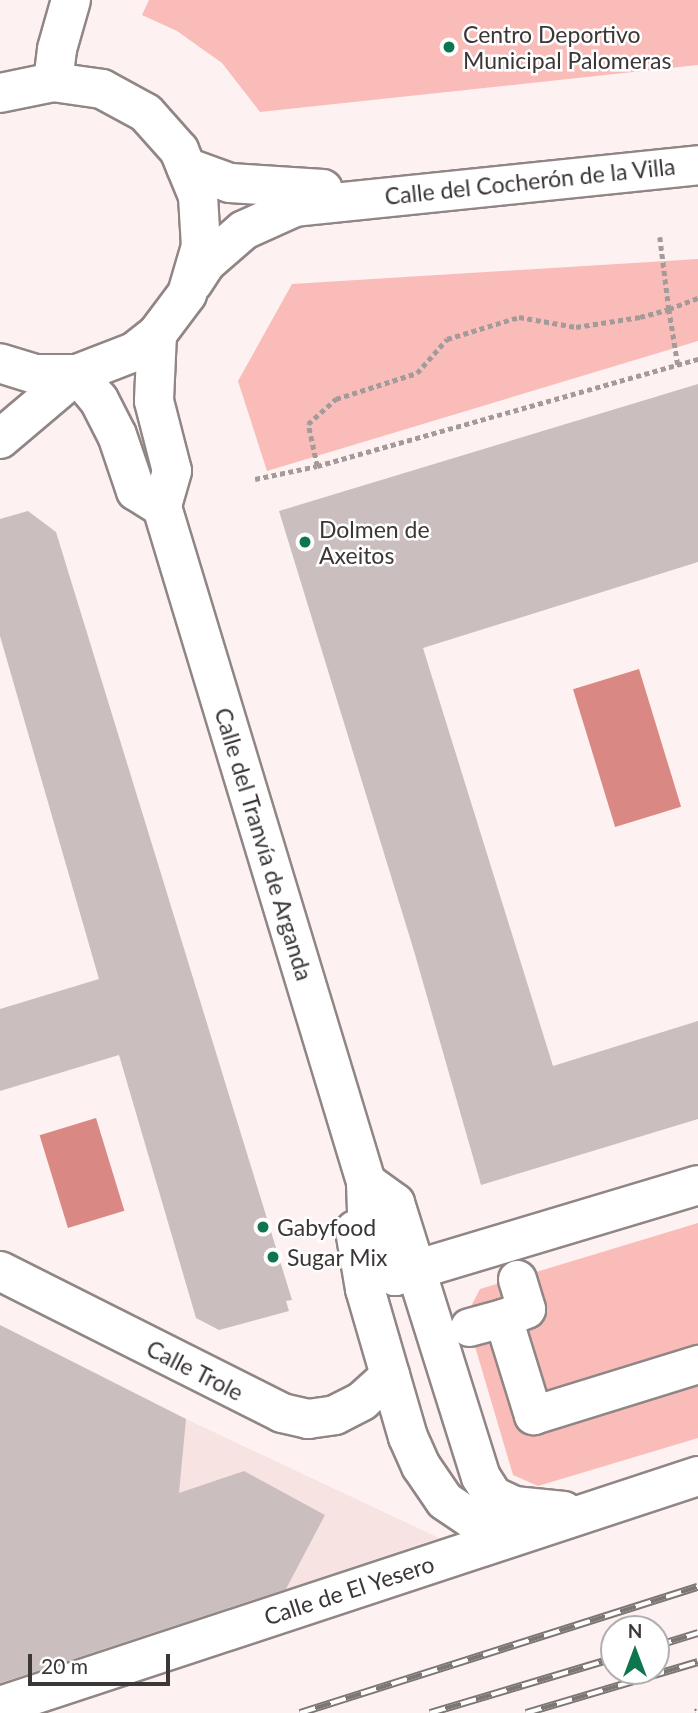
<!DOCTYPE html>
<meta charset="utf-8">
<style>
body{margin:0}
#map{position:relative;width:698px;height:1713px;overflow:hidden;background:#fdf2f1;font-family:Lato,sans-serif}
div>[style]{position:absolute}
.built>*{inset:0;background:#f7e3e2}
.green>*{inset:0;background:#fabcb8}
.water>*{inset:0;background:#d98884;transform-origin:0 0}
.building>*{inset:0;background:#cabfbe}
.path>*{height:4.5px;margin-top:-2.25px;transform-origin:0;background:repeating-linear-gradient(90deg,#a39b9a 0 5px,transparent 0 8.5px)}
.roads{filter:drop-shadow(2px 0 #908685) drop-shadow(-2px 0 #908685) drop-shadow(0 2px #908685) drop-shadow(0 -2px #908685)}
.pedestrian>*{height:37px;margin:-18.5px;padding:0 18.5px;transform-origin:18.5px;border-radius:18.5px;background:#fff}
.minor>*{height:38px;margin:-19px;padding:0 19px;transform-origin:19px;border-radius:19px;background:#fff}
.tertiary>*{height:38px;margin:-19px;padding:0 19px;transform-origin:19px;border-radius:19px;background:#fff}
.rail>*{height:8px;margin-top:-4px;transform-origin:0;background:repeating-linear-gradient(90deg,#fff 0 16px,#7c7675 0 32px);box-sizing:border-box;border-block:2px solid #7c7675}
.dots>*{width:19px;height:19px;translate:-50% -50%;box-sizing:border-box;border:4px solid #fff;border-radius:50%}
span{translate:-50% -50%;white-space:nowrap;text-align:center;line-height:1.15;-webkit-text-stroke:5px #fff;paint-order:stroke}
.poi-label{font-size:23px;color:#3b3736}
.left{translate:0 -50%;text-align:left}
.street-label{font-size:23px;color:#3b3736}
.north{position:absolute;left:600px;top:1615px;width:70px;height:70px;box-sizing:border-box;background:#fff;border:2px solid #b1afaf;border-radius:50%;rotate:0deg;font-size:19px;font-weight:700;line-height:28px;text-align:center;color:#3b3736}
.north::after{content:'';display:block;margin:auto;width:24px;height:32px;background:#0d764f;clip-path:polygon(50% 0,100% 100%,50% 72%,0 100%)}
.scale{position:absolute;left:28px;top:1654px;width:142px;height:32px;box-sizing:border-box;border:4px solid #3b3736;border-top:0;padding-left:9px;font-size:21px;line-height:24px;white-space:nowrap;color:#3b3736;-webkit-text-stroke:5px #fff;paint-order:stroke}
</style>
<div id="map">
<div class="built">
<i style="clip-path:polygon(0 1325px,186px 1419px,439px 1538px,0 1685px)"></i>
</div>
<div class="green">
<i style="clip-path:polygon(149px 0,698px 0,698px 65px,260px 112px,222px 63px,177px 31px,142px 15px)"></i>
<i style="clip-path:polygon(698px 259px,698px 341px,267px 471px,238px 381px,292px 284px)"></i>
<i style="clip-path:polygon(698px 1223px,698px 1438px,538px 1486px,513px 1475px,466px 1316px,480px 1289px)"></i>
</div>
<div class="water">
<i style="left:639px;top:669px;width:144px;height:69px;rotate:73deg"></i>
<i style="left:96px;top:1118px;width:97px;height:59px;rotate:73deg"></i>
</div>
<div class="building">
<i style="clip-path:polygon(698px 384px,698px 562px,423px 648px,553px 1066px,698px 1021px,698px 1119px,481px 1185px,414px 951px,279px 511px)"></i>
<i style="clip-path:polygon(28px 511px,56px 532px,292px 1300px,286px 1301px,289px 1311px,219px 1330px,196px 1318px,119px 1055px,0 1091px,0 1009px,99px 979px,0 636px,0 519px)"></i>
<i style="clip-path:polygon(0 1325px,186px 1419px,179px 1493px,244px 1471px,325px 1515px,286px 1589px,0 1683px)"></i>
</div>
<div class="path">
<i style="left:660px;top:237px;width:73px;rotate:82.9deg"></i>
<i style="left:669px;top:309px;width:31px;rotate:-21deg"></i>
<i style="left:317px;top:466px;width:43px;rotate:-102.1deg"></i>
<i style="left:308px;top:424px;width:38px;rotate:-42deg"></i>
<i style="left:336px;top:399px;width:85px;rotate:-17.8deg"></i>
<i style="left:417px;top:373px;width:45px;rotate:-48.6deg"></i>
<i style="left:447px;top:339px;width:75px;rotate:-17deg"></i>
<i style="left:519px;top:317px;width:58px;rotate:10deg"></i>
<i style="left:576px;top:327px;width:65px;rotate:-8.9deg"></i>
<i style="left:640px;top:317px;width:30px;rotate:-15deg"></i>
<i style="left:669px;top:309px;width:57px;rotate:80.9deg"></i>
<i style="left:255px;top:479px;width:63px;rotate:-11.8deg"></i>
<i style="left:317px;top:466px;width:396px;rotate:-15.7deg"></i>
</div>
<div class="roads">
<div class="pedestrian">
<i style="left:517px;top:1279px;width:31px;rotate:73deg"></i>
<i style="left:526px;top:1309px;width:25px;rotate:159deg"></i>
<i style="left:503px;top:1318px;width:102px;rotate:72.8deg"></i>
<i style="left:533px;top:1415px;width:173px;rotate:-17.2deg"></i>
<i style="left:469px;top:1327px;width:35px;rotate:-15deg"></i>
</div>
<div class="minor">
<i style="left:53px;top:82px;width:33px;rotate:-83deg"></i>
<i style="left:57px;top:49px;width:51px;rotate:-74.1deg"></i>
<i style="left:157px;top:334px;width:67px;rotate:92.6deg"></i>
<i style="left:154px;top:401px;width:72px;rotate:75.6deg"></i>
<i style="left:172px;top:471px;width:37px;rotate:106deg"></i>
<i style="left:162px;top:507px;width:705px;rotate:73.18deg"></i>
<i style="left:366px;top:1182px;width:33px;rotate:88deg"></i>
<i style="left:367px;top:1215px;width:47px;rotate:73.9deg"></i>
<i style="left:380px;top:1260px;width:22px;rotate:47deg"></i>
<i style="left:395px;top:1276px;width:316px;rotate:-16.7deg"></i>
<i style="left:0;top:439px;width:101px;rotate:-40.2deg"></i>
<i style="left:77px;top:374px;width:34px;rotate:50deg"></i>
<i style="left:99px;top:400px;width:39px;rotate:63deg"></i>
<i style="left:117px;top:435px;width:59px;rotate:71.3deg"></i>
<i style="left:136px;top:491px;width:31px;rotate:32deg"></i>
<i style="left:366px;top:1182px;width:36px;rotate:36deg"></i>
<i style="left:395px;top:1203px;width:287px;rotate:72.6deg"></i>
<i style="left:481px;top:1477px;width:22px;rotate:58deg"></i>
<i style="left:493px;top:1496px;width:23px;rotate:25deg"></i>
<i style="left:514px;top:1506px;width:50px;rotate:5.7deg"></i>
<i style="left:355px;top:1230px;width:60px;rotate:80.4deg"></i>
<i style="left:365px;top:1289px;width:154px;rotate:73.8deg"></i>
<i style="left:408px;top:1437px;width:32px;rotate:66deg"></i>
<i style="left:421px;top:1466px;width:42px;rotate:55.6deg"></i>
<i style="left:445px;top:1501px;width:34px;rotate:34deg"></i>
<i style="left:473px;top:1520px;width:26px;rotate:21deg"></i>
<i style="left:497px;top:1529px;width:27px;rotate:2deg"></i>
<i style="left:0;top:1271px;width:316px;rotate:26.7deg"></i>
<i style="left:282px;top:1413px;width:27px;rotate:13deg"></i>
<i style="left:308px;top:1419px;width:27px;rotate:-8deg"></i>
<i style="left:335px;top:1415px;width:30px;rotate:-27deg"></i>
<i style="left:362px;top:1401px;width:38px;rotate:-42deg"></i>
<i style="left:0;top:1706px;width:735px;rotate:-18.24deg"></i>
</div>
<div class="tertiary">
<i style="left:0;top:93px;width:54px;rotate:-11.7deg"></i>
<i style="left:53px;top:82px;width:49px;rotate:8.1deg"></i>
<i style="left:102px;top:89px;width:50px;rotate:28.6deg"></i>
<i style="left:146px;top:113px;width:50px;rotate:48.3deg"></i>
<i style="left:179px;top:150px;width:50px;rotate:67.6deg"></i>
<i style="left:198px;top:196px;width:50px;rotate:86.6deg"></i>
<i style="left:201px;top:246px;width:50px;rotate:106.3deg"></i>
<i style="left:187px;top:294px;width:50px;rotate:126.9deg"></i>
<i style="left:157px;top:334px;width:29px;rotate:142deg"></i>
<i style="left:134px;top:352px;width:61px;rotate:158.9deg"></i>
<i style="left:77px;top:374px;width:42px;rotate:180deg"></i>
<i style="left:35px;top:374px;width:37px;rotate:-163deg"></i>
<i style="left:186px;top:167px;width:47px;rotate:20deg"></i>
<i style="left:230px;top:183px;width:93px;rotate:3.7deg"></i>
<i style="left:193px;top:283px;width:24px;rotate:-57deg"></i>
<i style="left:206px;top:263px;width:50px;rotate:-41deg"></i>
<i style="left:244px;top:230px;width:56px;rotate:-24.3deg"></i>
<i style="left:295px;top:207px;width:405px;rotate:-5.9deg"></i>
</div>
</div>
<div class="rail">
<i style="left:656px;top:1646px;width:44px;rotate:-17.2deg"></i>
<i style="left:300px;top:1713px;width:417px;rotate:-17.6deg"></i>
<i style="left:430px;top:1713px;width:192px;rotate:-16.6deg"></i>
<i style="left:526px;top:1713px;width:179px;rotate:-16.5deg"></i>
<i style="left:696px;top:1713px;width:2px;rotate:-27deg"></i>
</div>
<div class="dots">
<i style="left:449px;top:47px;background:#0d764f"></i>
<i style="left:305px;top:542px;background:#0d764f"></i>
<i style="left:263px;top:1227px;background:#0d764f"></i>
<i style="left:273px;top:1257px;background:#0d764f"></i>
</div>
<div class="poi-label">
<span class="left" style="left:463px;top:47px">Centro Deportivo<br>Municipal Palomeras</span>
<span class="left" style="left:319px;top:542px">Dolmen de<br>Axeitos</span>
<span class="left" style="left:277px;top:1227px">Gabyfood</span>
<span class="left" style="left:287px;top:1257px">Sugar Mix</span>
</div>
<div class="street-label">
<span style="left:530px;top:181px;rotate:-6deg">Calle del Cocherón de la Villa</span>
<span style="left:264px;top:844px;rotate:73deg">Calle del Tranvía de Arganda</span>
<span style="left:195px;top:1370px;rotate:27deg">Calle Trole</span>
<span style="left:349px;top:1590px;rotate:-18deg">Calle de El Yesero</span>
</div>
<div class="north">N</div>
<div class="scale">20 m</div>
</div>
